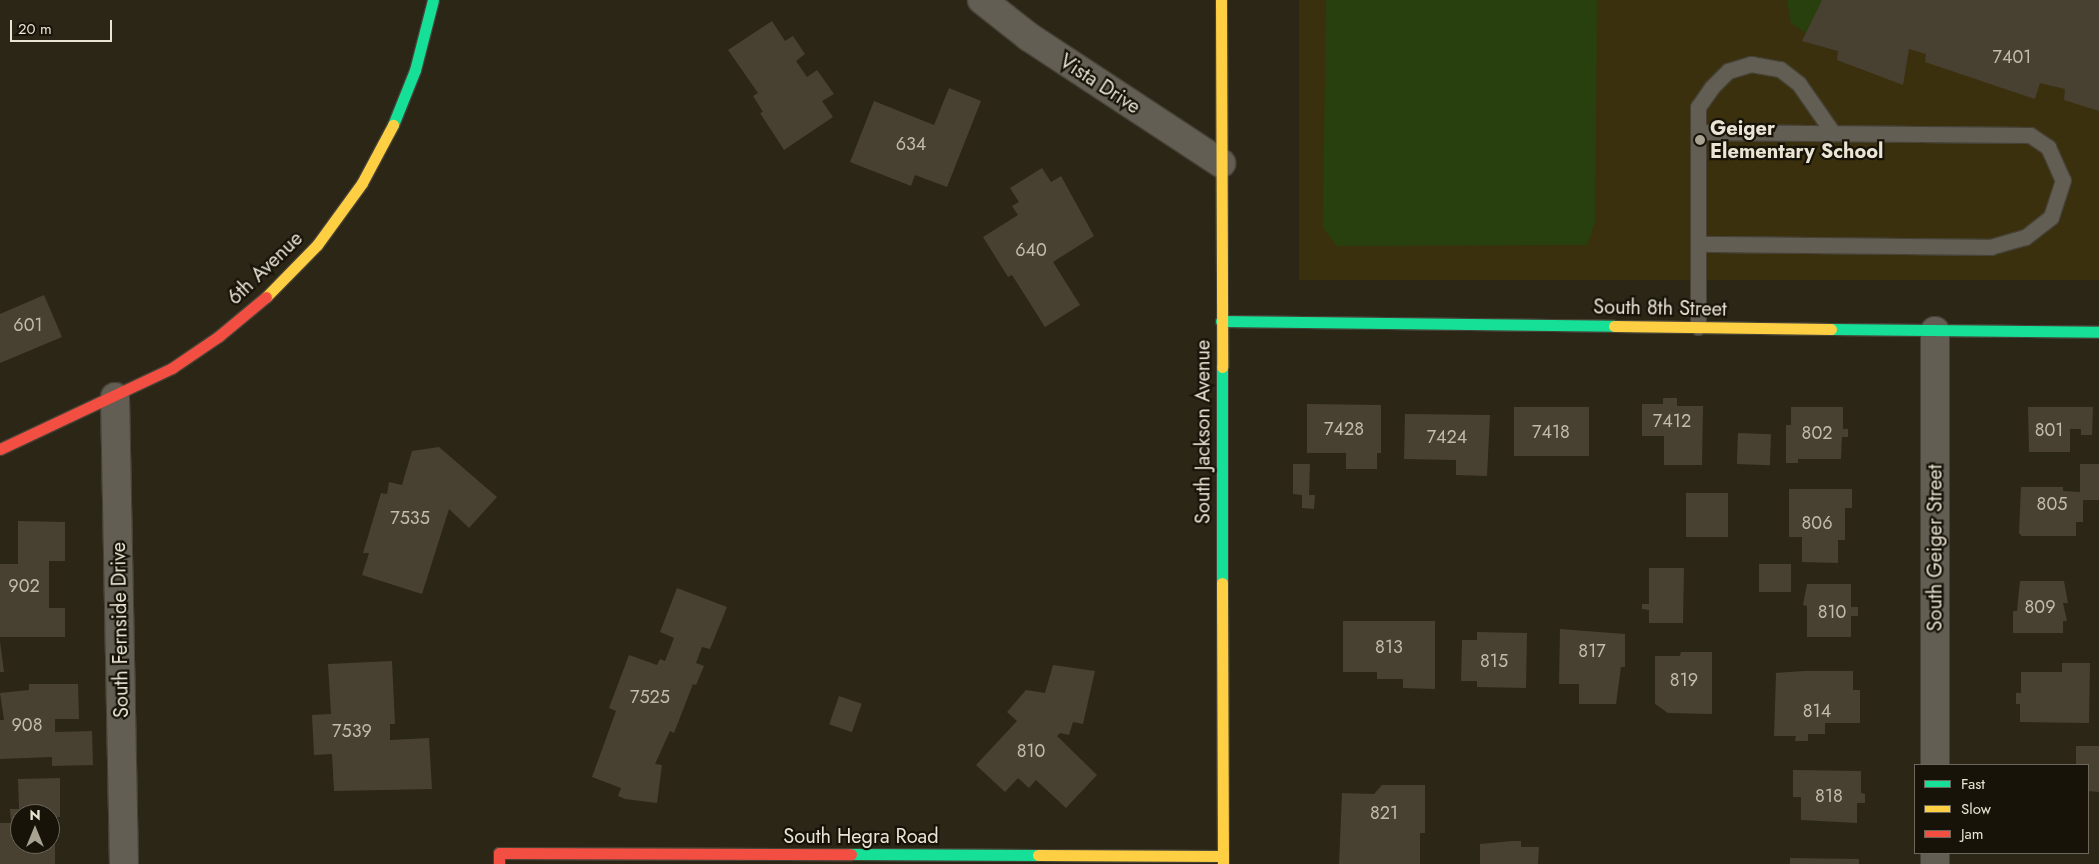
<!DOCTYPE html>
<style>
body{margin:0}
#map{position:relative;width:2099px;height:864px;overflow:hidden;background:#2b2616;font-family:Jost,sans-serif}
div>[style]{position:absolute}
.built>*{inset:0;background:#3b300d;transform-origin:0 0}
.green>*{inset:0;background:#28400d}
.building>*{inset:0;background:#484132;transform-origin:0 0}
.roads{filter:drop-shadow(1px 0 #464236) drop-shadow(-1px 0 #464236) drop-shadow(0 1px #464236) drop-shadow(0 -1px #464236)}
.lane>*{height:15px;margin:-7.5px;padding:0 7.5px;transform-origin:7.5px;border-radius:7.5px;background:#625e53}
.street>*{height:28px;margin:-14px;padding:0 14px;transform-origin:14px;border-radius:14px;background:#625e53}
.fast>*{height:11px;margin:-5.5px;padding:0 5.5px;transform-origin:5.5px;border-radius:5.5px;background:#16e098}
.slow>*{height:11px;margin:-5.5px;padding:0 5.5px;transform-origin:5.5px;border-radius:5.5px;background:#ffcf43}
.jam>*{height:11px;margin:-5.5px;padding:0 5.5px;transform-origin:5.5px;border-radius:5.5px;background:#f24e42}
.dots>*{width:14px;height:14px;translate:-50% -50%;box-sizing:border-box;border:2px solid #171308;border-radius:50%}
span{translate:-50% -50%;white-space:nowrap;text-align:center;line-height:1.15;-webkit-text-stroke:4.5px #171308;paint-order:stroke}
.number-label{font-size:18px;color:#c2bbac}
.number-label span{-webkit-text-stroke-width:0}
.street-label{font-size:20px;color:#eae4d4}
.poi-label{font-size:20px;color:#eae4d4;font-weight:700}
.left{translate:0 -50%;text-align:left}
.legend{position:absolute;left:1914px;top:764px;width:175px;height:90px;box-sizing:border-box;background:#171308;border:1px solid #6b675a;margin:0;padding:6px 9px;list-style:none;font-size:15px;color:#eae4d4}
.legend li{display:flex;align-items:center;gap:10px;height:25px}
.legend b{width:25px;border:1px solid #6b675a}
.north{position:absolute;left:10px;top:804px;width:50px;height:50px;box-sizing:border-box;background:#171308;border:1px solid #6b675a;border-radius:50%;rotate:0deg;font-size:14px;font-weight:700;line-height:20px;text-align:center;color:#eae4d4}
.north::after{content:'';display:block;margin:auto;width:18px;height:22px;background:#a7a292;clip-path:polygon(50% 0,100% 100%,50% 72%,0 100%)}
.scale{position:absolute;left:10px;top:20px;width:102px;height:22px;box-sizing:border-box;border:2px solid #eae4d4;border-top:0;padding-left:6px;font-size:15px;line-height:18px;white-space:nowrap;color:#eae4d4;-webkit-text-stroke:4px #171308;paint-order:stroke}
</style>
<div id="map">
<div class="built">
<i style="left:1299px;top:0;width:800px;height:280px"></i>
</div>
<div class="green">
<i style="clip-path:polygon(1326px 0,1597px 0,1595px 222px,1587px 245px,1337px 246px,1323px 228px)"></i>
<i style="clip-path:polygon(1787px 0,1822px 0,1806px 33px,1791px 23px)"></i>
</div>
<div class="building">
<i style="clip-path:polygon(1822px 0,2099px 0,2099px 111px,2064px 100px,2065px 89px,2040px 83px,2035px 99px,1925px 62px,1926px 54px,1909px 49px,1903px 85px,1837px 60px,1838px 51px,1802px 41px)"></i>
<i style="clip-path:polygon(772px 21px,785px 41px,793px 36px,805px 54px,796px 61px,807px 77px,817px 70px,834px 94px,822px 101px,833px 117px,784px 150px,760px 113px,763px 112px,753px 96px,758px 93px,728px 50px)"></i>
<i style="clip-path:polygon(949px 88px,981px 101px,947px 187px,915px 175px,911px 186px,850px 162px,874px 101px,934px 125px)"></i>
<i style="clip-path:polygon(1042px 168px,1051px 182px,1061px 176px,1094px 236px,1053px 262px,1080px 305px,1045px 327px,1012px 275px,1008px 277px,983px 237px,1018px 215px,1012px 206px,1019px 202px,1010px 188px)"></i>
<i style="clip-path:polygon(44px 295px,62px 337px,0 363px,0 314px)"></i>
<i style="clip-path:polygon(1663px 398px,1677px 398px,1677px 406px,1703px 406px,1702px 465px,1664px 465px,1664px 436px,1642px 436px,1642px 404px,1663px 404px)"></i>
<i style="clip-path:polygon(1307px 404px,1381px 405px,1381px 453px,1377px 453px,1377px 469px,1346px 469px,1346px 453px,1307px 453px)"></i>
<i style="left:1514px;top:407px;width:75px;height:49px"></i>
<i style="clip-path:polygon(1791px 407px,1843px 407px,1843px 429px,1848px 429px,1848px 437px,1842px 437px,1841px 459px,1798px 459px,1798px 463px,1786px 463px,1786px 425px,1791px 425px)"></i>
<i style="clip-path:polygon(2028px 407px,2093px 407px,2092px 435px,2081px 435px,2081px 429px,2070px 429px,2070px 452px,2029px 452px)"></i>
<i style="clip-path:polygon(1405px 414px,1490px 415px,1487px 476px,1456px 475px,1456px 460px,1404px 459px)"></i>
<i style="left:1738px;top:433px;width:33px;height:31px;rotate:2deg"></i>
<i style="clip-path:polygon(439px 447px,497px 497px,469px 528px,449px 509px,422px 594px,362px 575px,369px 553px,363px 553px,381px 493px,387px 494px,389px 482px,402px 485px,412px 451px)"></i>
<i style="clip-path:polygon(1293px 464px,1310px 464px,1309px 495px,1315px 495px,1314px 509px,1302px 508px,1302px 495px,1293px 494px)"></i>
<i style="clip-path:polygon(2080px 464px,2099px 464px,2099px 500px,2083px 500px,2083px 522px,2076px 522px,2076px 536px,2022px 536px,2019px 533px,2021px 487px,2063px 487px,2063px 491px,2080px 492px)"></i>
<i style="clip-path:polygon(1789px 489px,1852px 489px,1852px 508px,1845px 508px,1845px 540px,1838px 540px,1838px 563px,1802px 562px,1802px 537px,1789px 537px)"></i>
<i style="left:1686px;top:493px;width:42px;height:44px"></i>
<i style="clip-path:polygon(18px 521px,65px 522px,65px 561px,49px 561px,49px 608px,65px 608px,65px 637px,0 637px,0 564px,18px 564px)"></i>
<i style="left:1759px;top:564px;width:32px;height:28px"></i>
<i style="clip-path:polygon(1649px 568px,1684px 568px,1683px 623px,1649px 623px,1649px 610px,1642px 609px,1642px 604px,1649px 604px)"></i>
<i style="clip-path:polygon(2020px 581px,2064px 581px,2068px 603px,2063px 603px,2067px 621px,2063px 621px,2063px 633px,2013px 633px,2013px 611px,2017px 611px)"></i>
<i style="clip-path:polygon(1807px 584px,1851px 584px,1851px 607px,1858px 607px,1858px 616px,1851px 616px,1851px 637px,1807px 637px,1807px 606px,1803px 605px)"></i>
<i style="clip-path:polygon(677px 588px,727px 607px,710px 649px,702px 647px,696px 663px,704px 666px,696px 685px,693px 684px,674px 733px,670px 731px,655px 764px,662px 765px,657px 803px,625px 799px,618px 796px,621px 788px,592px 777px,616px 711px,609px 708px,629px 655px,657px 665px,660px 659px,665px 661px,674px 638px,660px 632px)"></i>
<i style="clip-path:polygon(1343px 621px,1435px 621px,1435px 689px,1403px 688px,1403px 679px,1377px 679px,1377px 672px,1343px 672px)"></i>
<i style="clip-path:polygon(1560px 629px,1625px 634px,1625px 667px,1621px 667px,1616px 704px,1579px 704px,1579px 684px,1559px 684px)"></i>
<i style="clip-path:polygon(1477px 632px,1527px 633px,1526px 688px,1477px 687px,1477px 681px,1461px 681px,1462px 640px,1477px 640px)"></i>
<i style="clip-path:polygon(0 641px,4px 672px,0 672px)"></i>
<i style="clip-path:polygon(1681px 652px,1712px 652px,1712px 714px,1668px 713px,1655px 704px,1655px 656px,1680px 656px)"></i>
<i style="clip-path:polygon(392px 661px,395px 724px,390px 724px,390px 740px,429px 738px,432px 789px,334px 791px,332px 754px,314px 755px,312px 715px,331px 714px,328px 664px)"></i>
<i style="clip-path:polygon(2062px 663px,2090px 663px,2089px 723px,2020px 722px,2020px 704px,2016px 704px,2016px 693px,2021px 693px,2021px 672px,2062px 672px)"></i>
<i style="clip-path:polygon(1053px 665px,1095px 671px,1083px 724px,1073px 722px,1069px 735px,1060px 733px,1057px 736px,1097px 775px,1066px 808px,1036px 780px,1029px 788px,1018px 778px,1005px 792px,976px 765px,1017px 721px,1007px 712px,1026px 690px,1045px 693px)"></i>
<i style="clip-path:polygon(1804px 671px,1853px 671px,1853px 690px,1860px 690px,1860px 723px,1825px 723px,1825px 734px,1808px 734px,1808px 741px,1795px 741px,1796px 736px,1774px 736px,1776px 673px)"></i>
<i style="clip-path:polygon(29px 684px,78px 684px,79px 719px,55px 719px,55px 732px,92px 731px,93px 765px,52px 766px,52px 757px,0 759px,0 720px,4px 720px,0 693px,29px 690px)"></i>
<i style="left:839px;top:696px;width:24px;height:30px;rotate:19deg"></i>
<i style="clip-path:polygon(2076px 746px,2099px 746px,2099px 792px,2088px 791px,2088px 765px,2076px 765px)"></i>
<i style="clip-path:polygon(1793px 770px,1861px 771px,1861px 793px,1865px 794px,1865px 803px,1857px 803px,1857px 823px,1801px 820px,1801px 797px,1793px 797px)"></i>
<i style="clip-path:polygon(evenodd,60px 778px,60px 817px,55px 817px,55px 864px,0 864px,0 823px,11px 823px,10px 809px,19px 809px,18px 779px,60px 778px,20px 814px,50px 814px,50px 844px,20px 844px,20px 814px)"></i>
<i style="clip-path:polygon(1382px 785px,1425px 785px,1425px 833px,1420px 833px,1420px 864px,1339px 864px,1342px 793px,1374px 794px)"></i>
<i style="clip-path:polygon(1512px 841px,1521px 841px,1521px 847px,1539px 847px,1538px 864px,1480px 864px,1480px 844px)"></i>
<i style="clip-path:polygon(1790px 858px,1859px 859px,1859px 864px,1790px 864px)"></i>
</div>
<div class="roads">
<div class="lane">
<i style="left:1698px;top:132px;width:332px;rotate:0.5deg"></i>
<i style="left:2030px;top:135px;width:22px;rotate:34deg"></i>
<i style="left:2048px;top:147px;width:36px;rotate:66deg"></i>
<i style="left:2063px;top:180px;width:39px;rotate:108deg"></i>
<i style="left:2051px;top:217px;width:33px;rotate:142deg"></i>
<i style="left:2025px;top:237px;width:35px;rotate:164deg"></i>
<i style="left:1991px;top:247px;width:293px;rotate:-179.4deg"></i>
<i style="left:1698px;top:327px;width:220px;rotate:-90deg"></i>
<i style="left:1698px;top:107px;width:24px;rotate:-55deg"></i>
<i style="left:1712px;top:87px;width:23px;rotate:-45deg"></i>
<i style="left:1728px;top:71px;width:24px;rotate:-17deg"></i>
<i style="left:1751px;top:64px;width:29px;rotate:10deg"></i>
<i style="left:1780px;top:69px;width:24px;rotate:38deg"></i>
<i style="left:1799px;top:84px;width:60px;rotate:55.2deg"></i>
</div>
<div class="street">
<i style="left:982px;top:0;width:60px;rotate:38.2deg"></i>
<i style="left:1029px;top:37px;width:230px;rotate:33.3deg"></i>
<i style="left:1935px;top:331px;width:434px;rotate:90deg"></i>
<i style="left:115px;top:397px;width:467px;rotate:88.9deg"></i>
<i style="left:1935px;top:853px;width:11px;rotate:90deg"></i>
</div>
<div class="fast">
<i style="left:393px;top:125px;width:59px;rotate:-68.2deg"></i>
<i style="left:415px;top:70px;width:72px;rotate:-75.6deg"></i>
<i style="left:1221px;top:321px;width:393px;rotate:0.7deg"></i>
<i style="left:1831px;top:329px;width:268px;rotate:0.6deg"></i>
<i style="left:1222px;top:367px;width:216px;rotate:90deg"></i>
<i style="left:851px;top:854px;width:187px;rotate:0.3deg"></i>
</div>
<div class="slow">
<i style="left:1221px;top:0;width:367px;rotate:89.8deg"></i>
<i style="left:266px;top:297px;width:73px;rotate:-45.6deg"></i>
<i style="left:317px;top:245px;width:77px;rotate:-54deg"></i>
<i style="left:362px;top:183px;width:66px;rotate:-61.9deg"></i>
<i style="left:1614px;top:326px;width:217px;rotate:0.8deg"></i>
<i style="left:1222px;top:583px;width:281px;rotate:89.8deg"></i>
<i style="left:1038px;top:855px;width:185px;rotate:0.3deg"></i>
</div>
<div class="jam">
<i style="left:0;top:449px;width:190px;rotate:-25.2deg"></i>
<i style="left:172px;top:368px;width:57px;rotate:-34.2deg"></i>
<i style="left:219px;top:336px;width:61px;rotate:-39.7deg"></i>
<i style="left:499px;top:864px;width:11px;rotate:-90deg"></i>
<i style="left:499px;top:853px;width:352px;rotate:0.2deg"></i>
</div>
</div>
<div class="dots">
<i style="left:1700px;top:140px;background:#a7a292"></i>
</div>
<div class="number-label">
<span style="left:2012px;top:57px">7401</span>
<span style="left:911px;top:144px">634</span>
<span style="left:1031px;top:250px">640</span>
<span style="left:28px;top:325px">601</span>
<span style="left:1672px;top:421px">7412</span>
<span style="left:1344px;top:429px">7428</span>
<span style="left:2049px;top:430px">801</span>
<span style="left:1551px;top:432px">7418</span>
<span style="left:1817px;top:433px">802</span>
<span style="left:1447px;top:437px">7424</span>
<span style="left:2052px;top:504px">805</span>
<span style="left:410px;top:518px">7535</span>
<span style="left:1817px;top:523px">806</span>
<span style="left:24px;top:586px">902</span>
<span style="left:2040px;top:607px">809</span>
<span style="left:1832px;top:612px">810</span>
<span style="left:1389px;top:647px">813</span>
<span style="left:1592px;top:651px">817</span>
<span style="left:1494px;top:661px">815</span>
<span style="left:1684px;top:680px">819</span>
<span style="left:650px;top:697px">7525</span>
<span style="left:1817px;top:711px">814</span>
<span style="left:27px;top:725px">908</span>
<span style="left:352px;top:731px">7539</span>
<span style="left:1031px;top:751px">810</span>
<span style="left:1829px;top:796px">818</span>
<span style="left:1384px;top:813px">821</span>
</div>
<div class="street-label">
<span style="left:1100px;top:84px;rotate:33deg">Vista Drive</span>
<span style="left:265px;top:268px;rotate:-44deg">6th Avenue</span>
<span style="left:1660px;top:308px;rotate:1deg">South 8th Street</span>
<span style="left:1203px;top:432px;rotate:-90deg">South Jackson Avenue</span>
<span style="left:1935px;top:548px;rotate:-90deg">South Geiger Street</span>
<span style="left:120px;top:630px;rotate:-91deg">South Fernside Drive</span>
<span style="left:861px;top:836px">South Hegra Road</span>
</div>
<div class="poi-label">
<span class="left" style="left:1710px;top:140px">Geiger<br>Elementary School</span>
</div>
<ul class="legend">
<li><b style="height:6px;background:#16e098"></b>Fast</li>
<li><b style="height:6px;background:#ffcf43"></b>Slow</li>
<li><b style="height:6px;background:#f24e42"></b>Jam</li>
</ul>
<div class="north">N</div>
<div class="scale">20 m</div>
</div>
